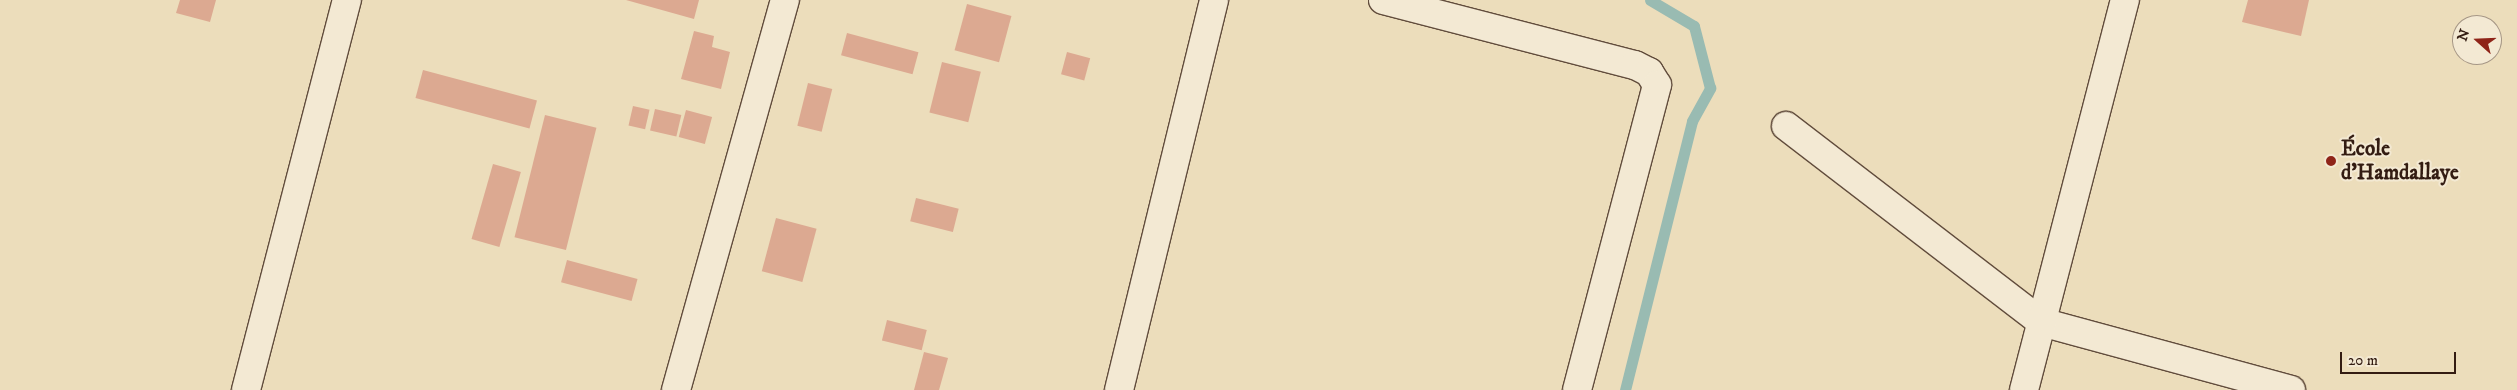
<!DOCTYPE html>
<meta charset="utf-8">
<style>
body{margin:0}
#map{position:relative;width:2517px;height:390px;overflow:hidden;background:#ecddbb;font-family:"IM FELL DW Pica",serif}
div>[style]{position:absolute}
.stream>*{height:11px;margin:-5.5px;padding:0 5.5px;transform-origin:5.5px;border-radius:5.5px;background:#99bbb2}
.building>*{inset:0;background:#dca991;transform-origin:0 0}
.roads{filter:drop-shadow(1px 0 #614c3c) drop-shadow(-1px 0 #614c3c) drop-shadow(0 1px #614c3c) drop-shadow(0 -1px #614c3c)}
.street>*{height:28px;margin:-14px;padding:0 14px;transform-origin:14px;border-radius:14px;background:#f3e9d3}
.dots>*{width:14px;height:14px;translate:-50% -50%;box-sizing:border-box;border:2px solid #f3e9d3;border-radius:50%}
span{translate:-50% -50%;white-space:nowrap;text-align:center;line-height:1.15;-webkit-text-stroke:4px #f3e9d3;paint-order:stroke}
.poi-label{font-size:21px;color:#331c12;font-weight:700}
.left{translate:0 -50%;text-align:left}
.north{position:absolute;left:2452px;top:15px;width:50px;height:50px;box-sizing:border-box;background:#f3e9d3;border:1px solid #a69786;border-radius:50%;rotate:290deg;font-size:14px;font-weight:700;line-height:20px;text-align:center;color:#331c12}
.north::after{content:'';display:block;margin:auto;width:18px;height:22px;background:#8f2418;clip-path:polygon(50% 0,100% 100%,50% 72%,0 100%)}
.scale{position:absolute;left:2340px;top:352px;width:116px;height:22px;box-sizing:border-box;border:2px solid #331c12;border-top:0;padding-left:6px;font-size:15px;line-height:18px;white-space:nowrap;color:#331c12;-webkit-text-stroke:4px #f3e9d3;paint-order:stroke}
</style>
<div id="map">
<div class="stream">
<i style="left:1625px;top:390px;width:277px;rotate:-76deg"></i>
<i style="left:1692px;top:121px;width:38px;rotate:-61deg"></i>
<i style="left:1710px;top:88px;width:64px;rotate:-104.5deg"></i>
<i style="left:1694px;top:26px;width:51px;rotate:-149.4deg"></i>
</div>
<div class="building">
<i style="clip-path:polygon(180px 0,216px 0,210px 22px,176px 13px)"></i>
<i style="clip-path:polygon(626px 0,699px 0,694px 19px)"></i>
<i style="clip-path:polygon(2248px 0,2309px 0,2301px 36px,2242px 22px)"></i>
<i style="left:967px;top:4px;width:46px;height:48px;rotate:15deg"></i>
<i style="clip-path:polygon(694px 31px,714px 36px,712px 47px,730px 52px,721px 89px,681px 79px)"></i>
<i style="left:847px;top:33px;width:74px;height:23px;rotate:15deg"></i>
<i style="left:1067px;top:52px;width:24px;height:23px;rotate:15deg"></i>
<i style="left:942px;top:62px;width:40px;height:52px;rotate:14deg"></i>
<i style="left:423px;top:70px;width:118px;height:29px;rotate:15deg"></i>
<i style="left:808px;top:83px;width:25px;height:44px;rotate:14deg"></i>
<i style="left:633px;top:106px;width:17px;height:20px;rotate:13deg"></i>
<i style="left:655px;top:109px;width:27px;height:22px;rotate:13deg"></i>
<i style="left:686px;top:110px;width:27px;height:28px;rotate:15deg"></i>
<i style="left:545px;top:115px;width:53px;height:126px;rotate:14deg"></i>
<i style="left:493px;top:164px;width:29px;height:78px;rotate:16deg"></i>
<i style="left:916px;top:198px;width:44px;height:24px;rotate:14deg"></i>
<i style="left:776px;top:218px;width:42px;height:55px;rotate:15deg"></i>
<i style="left:567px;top:260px;width:73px;height:23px;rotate:15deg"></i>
<i style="left:887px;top:320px;width:41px;height:21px;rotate:14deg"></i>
<i style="clip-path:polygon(924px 352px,948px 358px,939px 390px,914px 390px)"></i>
</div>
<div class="roads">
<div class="street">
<i style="left:1383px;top:0;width:260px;rotate:14.5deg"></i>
<i style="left:1635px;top:65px;width:16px;rotate:27deg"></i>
<i style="left:1649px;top:72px;width:15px;rotate:58deg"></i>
<i style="left:1657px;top:85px;width:315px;rotate:104.7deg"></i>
<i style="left:1786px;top:126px;width:322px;rotate:37.5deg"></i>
<i style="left:2041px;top:322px;width:259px;rotate:15.2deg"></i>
<i style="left:246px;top:390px;width:403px;rotate:-75.5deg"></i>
<i style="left:676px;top:390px;width:405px;rotate:-74.4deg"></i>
<i style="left:1119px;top:390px;width:401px;rotate:-76.3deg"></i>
<i style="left:2024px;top:390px;width:403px;rotate:-75.5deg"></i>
</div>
</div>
<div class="dots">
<i style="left:2331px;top:161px;background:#8f2418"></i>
</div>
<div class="poi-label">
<span class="left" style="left:2341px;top:161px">École<br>d'Hamdallaye</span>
</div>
<div class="north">N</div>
<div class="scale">20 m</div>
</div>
